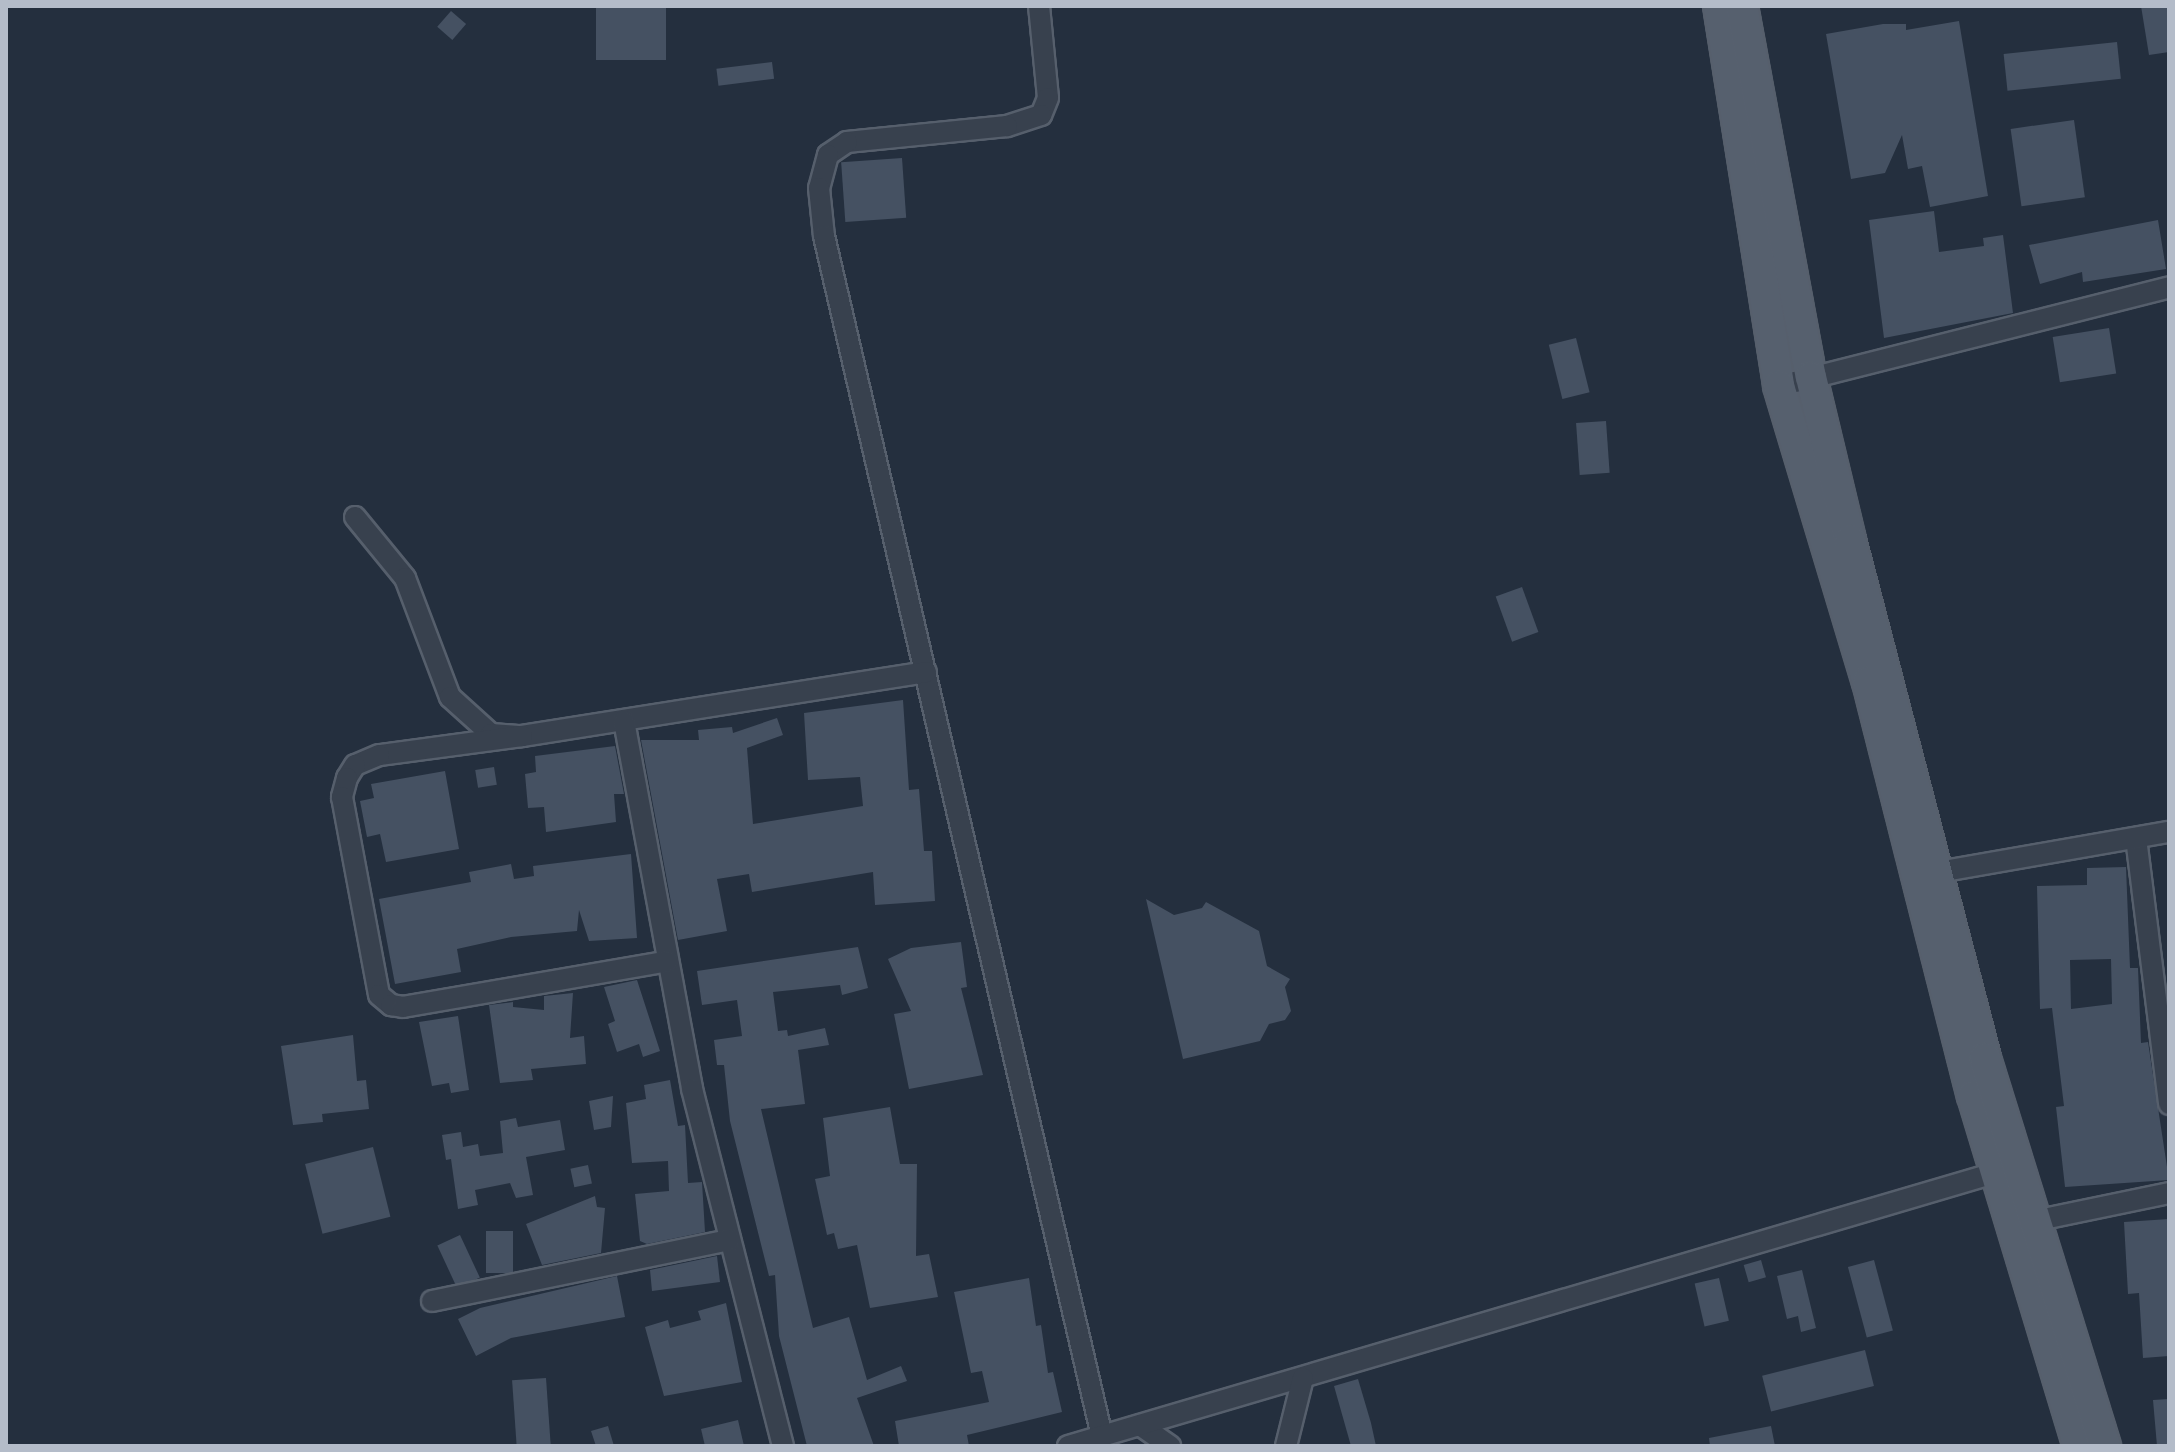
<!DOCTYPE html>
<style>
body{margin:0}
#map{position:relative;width:2175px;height:1452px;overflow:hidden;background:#242f3e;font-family:"Fira Sans",sans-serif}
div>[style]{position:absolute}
.building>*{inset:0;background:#455162;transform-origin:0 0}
.roads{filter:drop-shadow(2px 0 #565f6c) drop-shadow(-2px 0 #565f6c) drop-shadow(0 2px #565f6c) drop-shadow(0 -2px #565f6c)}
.street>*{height:20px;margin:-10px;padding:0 10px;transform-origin:10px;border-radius:10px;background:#38414e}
.primary>*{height:30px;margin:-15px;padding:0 15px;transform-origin:15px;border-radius:15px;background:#56606e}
span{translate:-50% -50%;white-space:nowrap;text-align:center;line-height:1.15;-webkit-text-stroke:6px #1d2633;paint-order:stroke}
.frame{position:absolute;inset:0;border:8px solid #b4bcc9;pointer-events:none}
</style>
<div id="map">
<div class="building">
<i style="left:596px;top:6px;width:70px;height:54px"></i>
<i style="clip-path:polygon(2141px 6px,2169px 6px,2169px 52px,2149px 55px)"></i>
<i style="left:451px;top:11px;width:20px;height:21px;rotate:41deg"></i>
<i style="clip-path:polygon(1959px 21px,1988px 196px,1930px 207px,1922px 166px,1908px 169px,1902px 135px,1885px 173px,1851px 179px,1826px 34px,1883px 24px,1906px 24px,1906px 30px)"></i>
<i style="left:2117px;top:42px;width:37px;height:114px;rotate:84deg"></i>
<i style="left:772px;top:62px;width:17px;height:56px;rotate:83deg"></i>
<i style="left:2074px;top:120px;width:78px;height:64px;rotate:82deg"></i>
<i style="left:902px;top:158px;width:60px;height:61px;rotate:86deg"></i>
<i style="clip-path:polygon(1934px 211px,1939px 252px,1984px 246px,1983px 238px,2003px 235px,2013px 313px,1884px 338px,1869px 220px)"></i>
<i style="clip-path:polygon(2158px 220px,2166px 269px,2083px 282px,2082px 272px,2040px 284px,2029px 245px)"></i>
<i style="left:2109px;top:328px;width:46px;height:57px;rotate:81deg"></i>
<i style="left:1576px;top:338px;width:56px;height:28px;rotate:76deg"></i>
<i style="left:1606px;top:421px;width:52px;height:30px;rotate:86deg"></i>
<i style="left:1522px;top:587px;width:48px;height:28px;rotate:70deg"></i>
<i style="clip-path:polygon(903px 700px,909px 790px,919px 789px,924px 851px,932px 851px,935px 901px,875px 905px,873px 872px,752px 892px,749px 874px,717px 879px,727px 931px,678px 940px,641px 740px,699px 740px,698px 730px,732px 727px,733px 733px,777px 718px,783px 735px,747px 748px,753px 824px,863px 806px,860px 777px,808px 780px,804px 713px)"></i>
<i style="clip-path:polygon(615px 746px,624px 794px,614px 794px,616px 822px,546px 832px,544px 807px,528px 808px,525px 774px,536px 772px,535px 756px)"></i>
<i style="left:494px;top:767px;width:18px;height:19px;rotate:81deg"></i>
<i style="clip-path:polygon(445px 771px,459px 849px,386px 862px,380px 834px,367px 837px,360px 801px,374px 798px,371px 784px)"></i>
<i style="clip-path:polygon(631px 854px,637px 938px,589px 941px,579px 910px,577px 931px,511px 937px,457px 949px,461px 972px,395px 984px,379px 899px,471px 882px,469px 872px,511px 864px,514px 879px,534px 876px,533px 866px)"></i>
<i style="clip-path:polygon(evenodd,2126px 867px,2130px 968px,2138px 968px,2141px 1043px,2148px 1042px,2169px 1180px,2065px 1187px,2056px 1107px,2064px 1106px,2052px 1008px,2040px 1009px,2037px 886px,2087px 885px,2087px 868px,2126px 867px,2111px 959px,2112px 1004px,2071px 1009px,2070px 960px,2111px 959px)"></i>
<i style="clip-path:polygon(1146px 899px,1174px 915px,1202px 908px,1206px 902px,1259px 931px,1267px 966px,1290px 979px,1285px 987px,1291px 1011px,1285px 1020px,1269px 1024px,1260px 1041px,1183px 1059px)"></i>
<i style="clip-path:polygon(961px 942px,967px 987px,961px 988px,983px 1075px,909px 1089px,894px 1014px,911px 1011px,888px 959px,911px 948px)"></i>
<i style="clip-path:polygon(858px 947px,868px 988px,842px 995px,840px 985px,773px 992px,778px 1031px,787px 1030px,788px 1036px,825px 1028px,829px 1045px,798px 1050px,805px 1104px,761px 1109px,813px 1328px,849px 1317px,867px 1380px,901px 1366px,907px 1381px,857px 1398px,874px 1446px,807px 1446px,779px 1336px,775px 1275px,769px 1276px,730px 1121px,724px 1065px,717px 1065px,714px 1040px,742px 1036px,737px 1000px,702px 1005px,697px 971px)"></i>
<i style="clip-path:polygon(637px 980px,660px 1051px,643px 1057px,639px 1044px,617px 1052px,608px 1024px,615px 1021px,604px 987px)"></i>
<i style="clip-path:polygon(573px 993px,570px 1038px,584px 1036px,586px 1064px,531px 1069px,533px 1080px,500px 1083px,489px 1005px,513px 1002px,513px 1007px,544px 1010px,544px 996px)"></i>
<i style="clip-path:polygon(458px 1016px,469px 1090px,451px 1093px,449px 1083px,432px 1086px,419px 1022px)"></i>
<i style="clip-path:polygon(353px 1035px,357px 1081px,366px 1080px,369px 1109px,322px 1114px,323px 1122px,293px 1125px,281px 1046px)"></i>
<i style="clip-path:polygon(670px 1080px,678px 1126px,685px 1125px,688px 1183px,702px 1182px,705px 1232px,647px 1244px,640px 1241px,635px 1194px,669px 1191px,668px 1161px,632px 1163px,626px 1103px,646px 1099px,644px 1085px)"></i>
<i style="clip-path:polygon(613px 1096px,611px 1127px,594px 1130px,589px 1101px)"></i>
<i style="clip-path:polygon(890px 1107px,900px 1164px,917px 1164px,916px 1256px,929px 1254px,938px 1297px,870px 1308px,857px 1245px,838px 1249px,834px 1233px,827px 1235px,815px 1179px,830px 1176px,823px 1118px)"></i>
<i style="clip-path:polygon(516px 1118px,518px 1127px,560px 1120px,565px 1150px,526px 1157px,533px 1195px,516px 1198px,510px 1183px,475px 1190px,478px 1205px,458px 1209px,451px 1159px,446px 1160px,442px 1135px,461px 1132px,463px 1147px,478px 1144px,480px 1156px,503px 1153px,500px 1121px)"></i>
<i style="left:373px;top:1147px;width:72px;height:70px;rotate:76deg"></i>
<i style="left:588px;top:1165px;width:19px;height:18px;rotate:78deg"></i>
<i style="clip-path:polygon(595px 1196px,597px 1207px,605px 1208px,601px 1253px,542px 1265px,526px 1224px)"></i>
<i style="clip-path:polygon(2169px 1219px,2169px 1356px,2143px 1358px,2139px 1293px,2128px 1294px,2124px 1222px)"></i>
<i style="left:486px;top:1231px;width:27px;height:42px"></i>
<i style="left:460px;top:1235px;width:47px;height:25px;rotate:65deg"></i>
<i style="clip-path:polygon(717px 1256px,720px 1282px,652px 1291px,650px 1270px)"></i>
<i style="left:1761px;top:1260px;width:18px;height:18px;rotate:74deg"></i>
<i style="left:1874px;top:1260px;width:73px;height:27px;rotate:75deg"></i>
<i style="clip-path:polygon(1802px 1270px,1816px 1328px,1801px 1332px,1798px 1316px,1787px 1319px,1777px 1276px)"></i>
<i style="clip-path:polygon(617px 1276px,625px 1317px,511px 1338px,476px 1356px,458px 1319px,480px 1308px)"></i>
<i style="clip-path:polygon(1029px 1278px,1036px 1326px,1041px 1325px,1048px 1373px,1053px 1372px,1062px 1412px,967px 1435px,969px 1446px,899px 1446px,895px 1421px,989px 1402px,982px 1371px,971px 1373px,954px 1292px)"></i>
<i style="left:1719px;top:1278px;width:44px;height:25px;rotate:77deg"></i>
<i style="clip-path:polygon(726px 1303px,742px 1382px,664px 1396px,645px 1327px,668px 1320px,670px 1328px,701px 1320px,698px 1311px)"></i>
<i style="left:1865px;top:1350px;width:37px;height:106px;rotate:76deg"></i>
<i style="left:546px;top:1378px;width:68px;height:34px;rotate:86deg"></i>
<i style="clip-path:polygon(1358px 1379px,1371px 1423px,1376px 1446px,1351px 1446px,1334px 1386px)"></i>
<i style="clip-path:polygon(2169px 1399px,2169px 1446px,2157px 1446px,2153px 1400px)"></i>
<i style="clip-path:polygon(738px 1420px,744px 1446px,705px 1446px,701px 1429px)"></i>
<i style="clip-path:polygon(608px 1426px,614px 1446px,596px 1446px,591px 1431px)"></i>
<i style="clip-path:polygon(1771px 1426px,1775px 1446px,1710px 1446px,1709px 1438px)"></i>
</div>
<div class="roads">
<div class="street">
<i style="left:1039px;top:6px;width:92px;rotate:84.4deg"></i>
<i style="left:1048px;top:98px;width:18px;rotate:112deg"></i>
<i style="left:1041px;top:115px;width:36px;rotate:162deg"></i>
<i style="left:1007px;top:126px;width:161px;rotate:174.3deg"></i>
<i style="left:847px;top:142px;width:23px;rotate:146deg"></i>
<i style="left:828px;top:155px;width:34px;rotate:105deg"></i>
<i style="left:819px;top:188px;width:48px;rotate:84.1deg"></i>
<i style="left:824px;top:236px;width:1232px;rotate:76.96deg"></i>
<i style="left:1779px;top:386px;width:402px;rotate:-14.2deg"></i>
<i style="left:355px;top:517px;width:79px;rotate:50.7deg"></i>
<i style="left:405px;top:578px;width:127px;rotate:69.3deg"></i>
<i style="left:450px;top:697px;width:55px;rotate:42.1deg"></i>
<i style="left:491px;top:734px;width:31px;rotate:4deg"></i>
<i style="left:522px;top:736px;width:409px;rotate:-9deg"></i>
<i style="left:624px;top:721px;width:374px;rotate:79.5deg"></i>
<i style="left:692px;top:1089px;width:368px;rotate:75.7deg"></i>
<i style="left:522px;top:736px;width:144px;rotate:172.4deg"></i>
<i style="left:379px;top:755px;width:26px;rotate:157deg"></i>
<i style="left:355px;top:765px;width:15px;rotate:122deg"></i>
<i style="left:347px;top:778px;width:20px;rotate:105deg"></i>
<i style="left:342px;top:797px;width:201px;rotate:79.4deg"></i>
<i style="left:379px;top:995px;width:16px;rotate:40deg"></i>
<i style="left:391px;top:1005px;width:12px;rotate:9deg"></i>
<i style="left:403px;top:1007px;width:269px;rotate:-9.8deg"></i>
<i style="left:2136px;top:838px;width:268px;rotate:82.9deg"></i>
<i style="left:1939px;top:872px;width:233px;rotate:-9.9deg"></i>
<i style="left:2034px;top:1221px;width:138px;rotate:-11.7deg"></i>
<i style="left:432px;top:1301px;width:304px;rotate:-11.6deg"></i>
<i style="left:1140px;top:1425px;width:37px;rotate:35deg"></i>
<i style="left:1068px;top:1446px;width:980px;rotate:-16.42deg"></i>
<i style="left:1286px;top:1446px;width:70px;rotate:-76deg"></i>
</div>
<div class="primary">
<i style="left:1719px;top:6px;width:385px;rotate:81deg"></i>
<i style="left:1779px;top:386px;width:309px;rotate:73.3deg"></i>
<i style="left:1868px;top:682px;width:427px;rotate:75.8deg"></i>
<i style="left:1973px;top:1096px;width:366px;rotate:73.2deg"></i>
<i style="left:1742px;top:6px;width:377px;rotate:79.5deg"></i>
<i style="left:1811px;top:377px;width:168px;rotate:76.5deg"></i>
<i style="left:1850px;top:540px;width:535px;rotate:75.39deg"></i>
<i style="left:1985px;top:1058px;width:406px;rotate:72.8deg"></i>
</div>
</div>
<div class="frame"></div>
</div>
